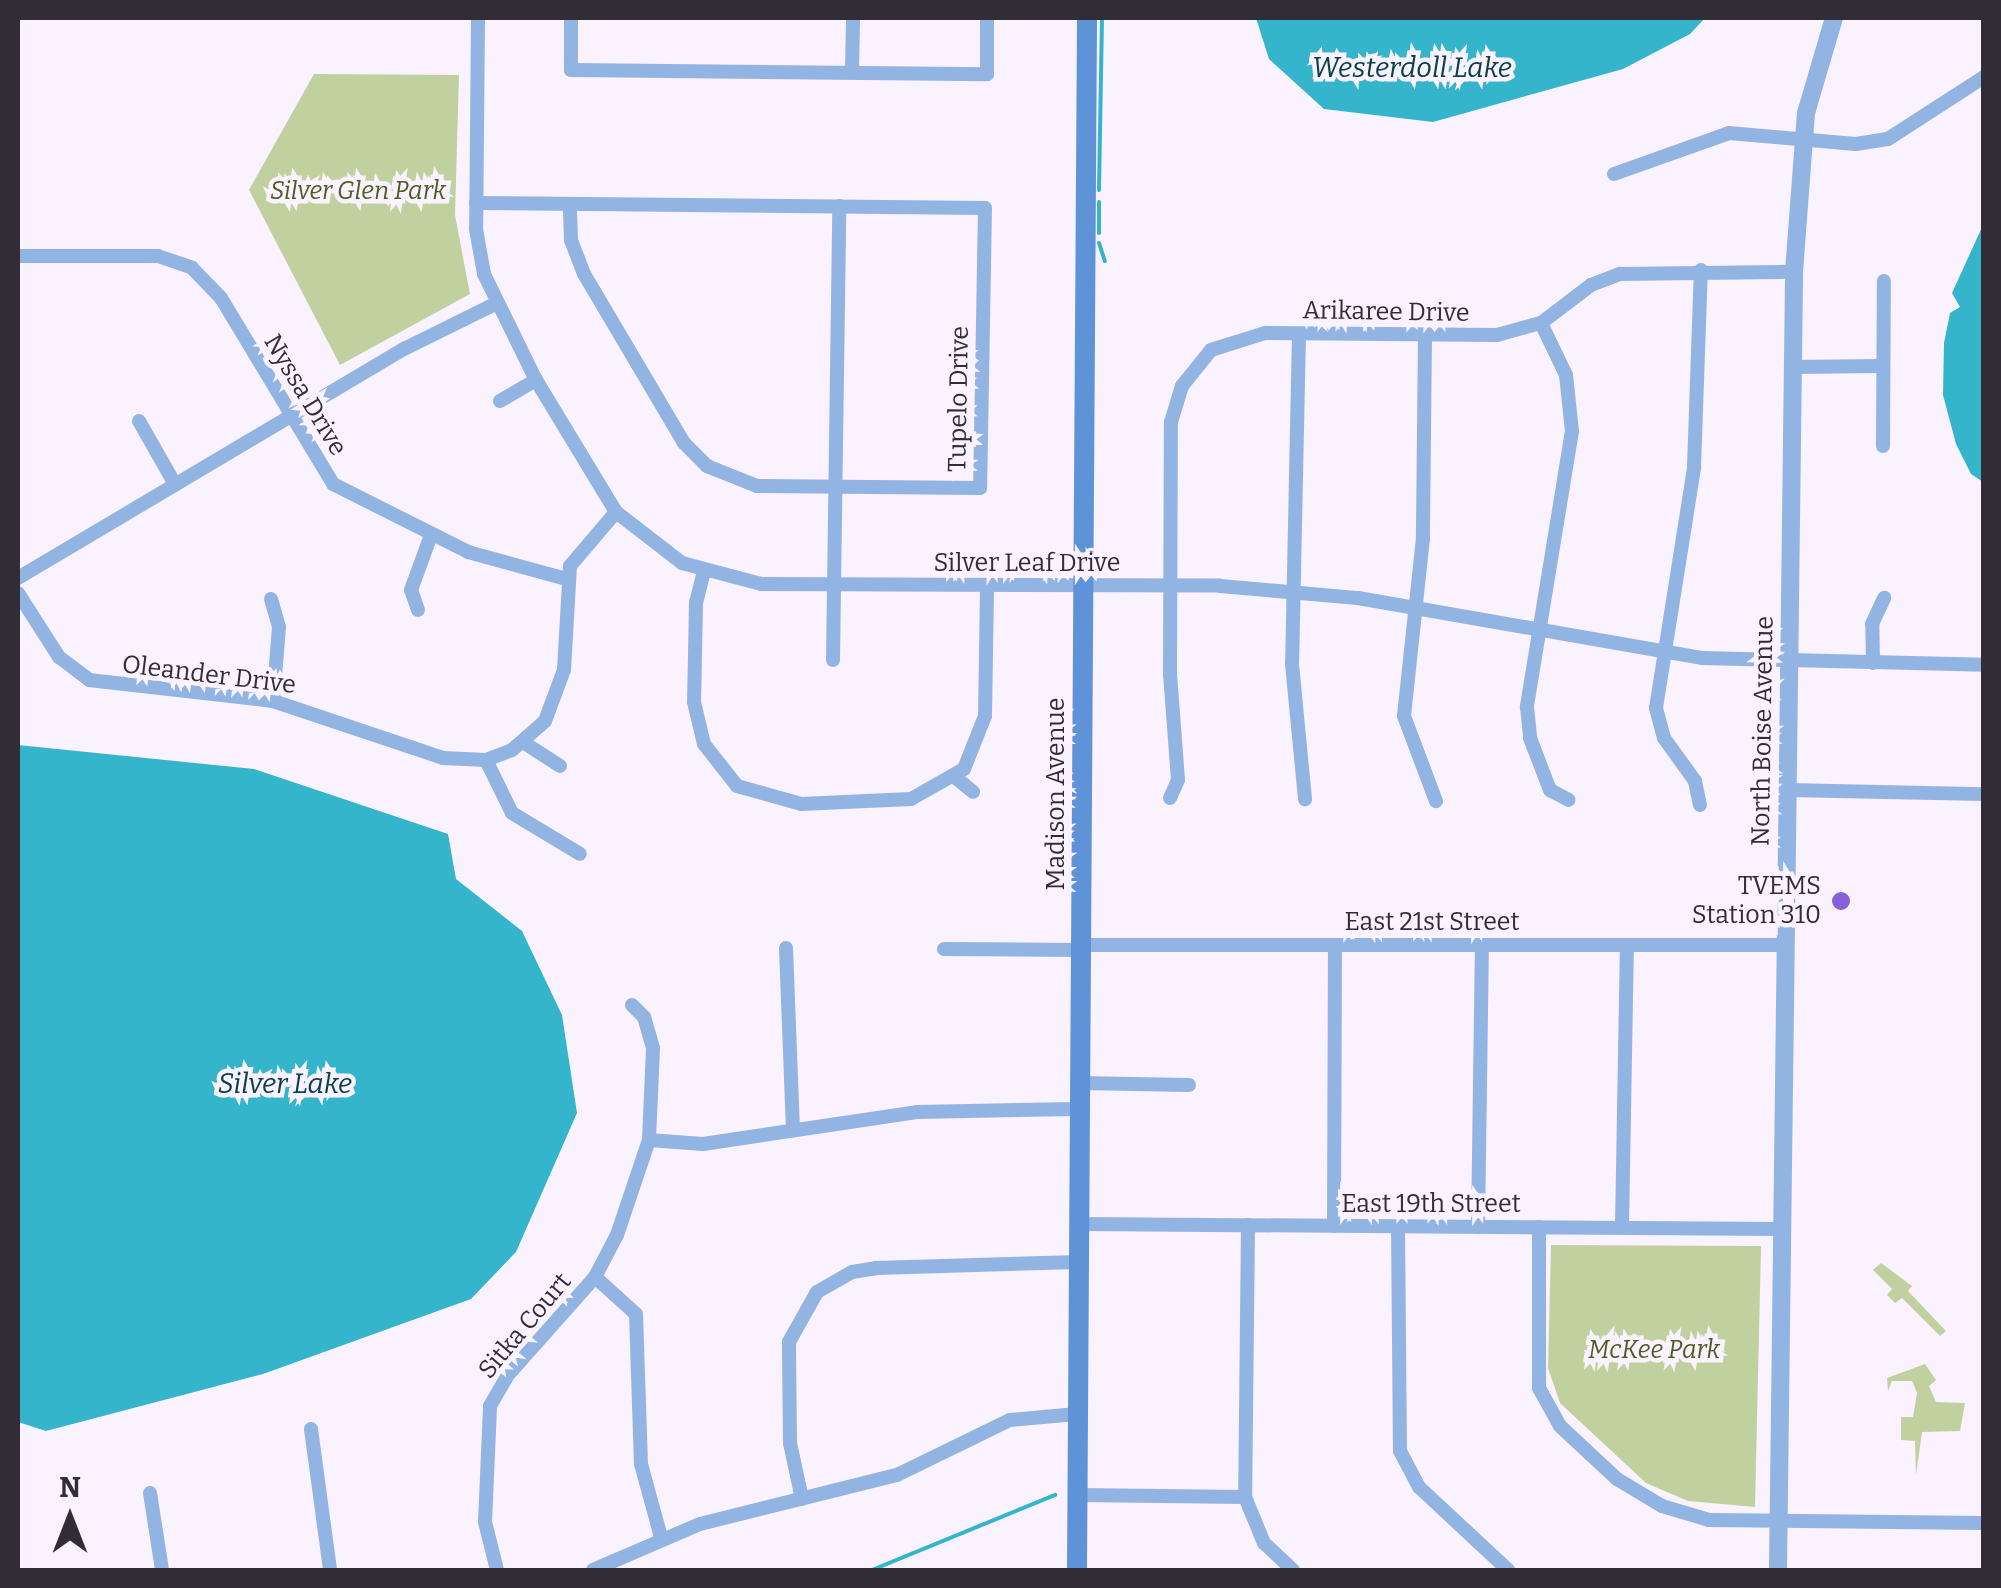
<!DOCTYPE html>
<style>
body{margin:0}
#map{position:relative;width:2001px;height:1588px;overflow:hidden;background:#fbf2ff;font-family:Bitter,serif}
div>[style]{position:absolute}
.green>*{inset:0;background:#c0d19f}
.water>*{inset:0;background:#34b5cc}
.stream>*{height:4px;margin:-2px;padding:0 2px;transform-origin:2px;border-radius:2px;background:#34b5cc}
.minor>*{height:14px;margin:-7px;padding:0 7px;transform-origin:7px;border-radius:7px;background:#91b4e3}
.tertiary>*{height:18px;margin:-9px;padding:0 9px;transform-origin:9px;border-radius:9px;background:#91b4e3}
.secondary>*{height:20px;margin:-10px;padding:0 10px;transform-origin:10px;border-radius:10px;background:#5e93d7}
.dots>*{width:28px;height:28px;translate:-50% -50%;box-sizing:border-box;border:5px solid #fbf2ff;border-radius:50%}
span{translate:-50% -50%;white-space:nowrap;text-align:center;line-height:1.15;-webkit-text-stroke:9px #fbf2ff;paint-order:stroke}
.park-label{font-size:25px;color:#4d5e23;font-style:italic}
.street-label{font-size:25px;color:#322d35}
.poi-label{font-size:25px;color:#322d35}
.right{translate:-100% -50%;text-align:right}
.water-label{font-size:28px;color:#08414b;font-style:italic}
.frame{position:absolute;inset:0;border:20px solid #322d35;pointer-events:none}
.north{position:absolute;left:20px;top:1468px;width:100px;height:100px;-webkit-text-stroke:8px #fbf2ff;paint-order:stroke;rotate:0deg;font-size:28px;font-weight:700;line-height:40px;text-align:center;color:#322d35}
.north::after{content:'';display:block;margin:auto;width:35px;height:45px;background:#322d35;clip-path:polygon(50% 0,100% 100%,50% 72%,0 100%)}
</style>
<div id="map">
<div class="green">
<i style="clip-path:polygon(314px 74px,459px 75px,455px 215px,470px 294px,340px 365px,249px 190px)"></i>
<i style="clip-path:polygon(1551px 1245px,1761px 1246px,1755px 1507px,1688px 1501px,1646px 1483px,1560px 1403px,1548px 1368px)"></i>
<i style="clip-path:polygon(1881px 1263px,1912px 1286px,1908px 1291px,1946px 1331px,1940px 1336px,1902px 1298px,1895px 1303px,1887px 1295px,1892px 1289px,1873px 1270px)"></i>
<i style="clip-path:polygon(1925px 1364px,1936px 1380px,1929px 1386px,1936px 1402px,1965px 1403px,1960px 1431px,1922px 1432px,1916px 1475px,1915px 1441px,1901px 1440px,1901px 1417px,1913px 1417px,1917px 1393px,1912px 1381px,1892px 1381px,1888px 1391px,1887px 1378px)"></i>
</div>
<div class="water">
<i style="clip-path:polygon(1256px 18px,1705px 18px,1690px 34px,1623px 69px,1433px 122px,1324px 109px,1269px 59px)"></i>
<i style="clip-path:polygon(1983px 225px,1983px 482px,1971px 474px,1956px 444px,1943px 395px,1944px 343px,1950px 313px,1960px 307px,1952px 293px)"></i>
<i style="clip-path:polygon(18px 745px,254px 769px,448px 834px,456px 879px,522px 931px,562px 1015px,577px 1113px,516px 1252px,471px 1299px,263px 1374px,46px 1431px,18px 1422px)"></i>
</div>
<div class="stream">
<i style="left:1099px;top:190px;width:172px;rotate:-89deg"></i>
<i style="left:1099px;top:233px;width:31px;rotate:-90deg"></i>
<i style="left:1099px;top:243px;width:19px;rotate:72deg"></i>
<i style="left:872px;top:1570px;width:198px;rotate:-22.3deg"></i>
</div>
<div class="minor">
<i style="left:478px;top:18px;width:211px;rotate:90.5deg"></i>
<i style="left:476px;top:229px;width:46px;rotate:79.9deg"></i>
<i style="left:484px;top:274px;width:118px;rotate:63.9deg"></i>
<i style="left:536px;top:380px;width:154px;rotate:58.8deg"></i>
<i style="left:616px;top:512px;width:83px;rotate:37.7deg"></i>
<i style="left:682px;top:563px;width:82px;rotate:14.9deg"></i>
<i style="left:761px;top:584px;width:459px;rotate:0.2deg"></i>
<i style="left:1220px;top:586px;width:139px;rotate:5deg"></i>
<i style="left:1358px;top:598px;width:350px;rotate:9.9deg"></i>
<i style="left:1703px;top:658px;width:281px;rotate:1.4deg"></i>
<i style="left:571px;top:18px;width:52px;rotate:90deg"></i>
<i style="left:571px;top:70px;width:416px;rotate:0.6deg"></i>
<i style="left:987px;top:74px;width:56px;rotate:-90deg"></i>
<i style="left:852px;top:72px;width:54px;rotate:-88.9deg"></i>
<i style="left:1614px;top:174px;width:122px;rotate:-19.6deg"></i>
<i style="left:1729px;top:133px;width:127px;rotate:5deg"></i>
<i style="left:1856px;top:144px;width:32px;rotate:-9deg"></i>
<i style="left:1888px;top:139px;width:114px;rotate:-32.9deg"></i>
<i style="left:476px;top:203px;width:509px;rotate:0.56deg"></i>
<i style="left:985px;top:208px;width:280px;rotate:91deg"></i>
<i style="left:980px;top:488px;width:223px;rotate:-179.5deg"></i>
<i style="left:757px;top:486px;width:54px;rotate:-158.2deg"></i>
<i style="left:707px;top:466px;width:33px;rotate:-135deg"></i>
<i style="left:684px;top:443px;width:196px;rotate:-120.6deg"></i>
<i style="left:584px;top:274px;width:36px;rotate:-111deg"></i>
<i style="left:571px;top:240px;width:35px;rotate:-92deg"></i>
<i style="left:18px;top:256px;width:140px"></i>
<i style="left:158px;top:256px;width:36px;rotate:19deg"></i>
<i style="left:192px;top:268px;width:42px;rotate:46deg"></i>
<i style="left:221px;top:298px;width:217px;rotate:58.9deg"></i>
<i style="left:333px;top:484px;width:151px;rotate:26.7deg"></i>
<i style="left:468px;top:552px;width:103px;rotate:15.3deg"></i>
<i style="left:1541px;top:323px;width:58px;rotate:64.3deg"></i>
<i style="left:1566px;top:375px;width:56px;rotate:83.9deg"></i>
<i style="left:1572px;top:431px;width:280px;rotate:99.3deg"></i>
<i style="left:1527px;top:707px;width:31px;rotate:84deg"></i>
<i style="left:1530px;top:738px;width:56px;rotate:69deg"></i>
<i style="left:1550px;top:790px;width:21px;rotate:28deg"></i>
<i style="left:1299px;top:334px;width:330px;rotate:91.2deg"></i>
<i style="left:1292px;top:664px;width:136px;rotate:84.5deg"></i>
<i style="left:1425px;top:336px;width:202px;rotate:90.6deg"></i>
<i style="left:1423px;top:538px;width:179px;rotate:96.1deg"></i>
<i style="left:1404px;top:716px;width:91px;rotate:69.4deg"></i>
<i style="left:1793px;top:367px;width:86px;rotate:-0.7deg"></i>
<i style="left:500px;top:401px;width:42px;rotate:-30.3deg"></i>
<i style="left:139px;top:421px;width:73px;rotate:60.3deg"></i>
<i style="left:1883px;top:446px;width:165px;rotate:-89.7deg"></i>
<i style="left:704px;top:571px;width:32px;rotate:104deg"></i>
<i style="left:696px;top:602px;width:100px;rotate:91.1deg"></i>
<i style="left:694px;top:702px;width:43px;rotate:76.6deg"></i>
<i style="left:704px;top:744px;width:53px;rotate:51.8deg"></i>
<i style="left:737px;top:786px;width:66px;rotate:15.7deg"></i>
<i style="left:801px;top:804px;width:110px;rotate:-2.6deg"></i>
<i style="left:911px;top:799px;width:61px;rotate:-29.5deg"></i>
<i style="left:964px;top:769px;width:57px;rotate:-68.4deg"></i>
<i style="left:985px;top:716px;width:130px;rotate:-89.1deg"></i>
<i style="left:18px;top:578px;width:451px;rotate:-30.7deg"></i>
<i style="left:406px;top:348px;width:99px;rotate:-26.3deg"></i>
<i style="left:18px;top:593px;width:76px;rotate:57.4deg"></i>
<i style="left:59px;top:657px;width:38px;rotate:37deg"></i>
<i style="left:89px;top:680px;width:185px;rotate:6.5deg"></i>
<i style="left:273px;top:701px;width:179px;rotate:18.5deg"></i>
<i style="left:443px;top:758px;width:43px;rotate:2.7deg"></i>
<i style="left:486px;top:760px;width:28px;rotate:-21deg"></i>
<i style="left:512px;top:750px;width:44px;rotate:-41.3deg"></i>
<i style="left:545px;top:721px;width:54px;rotate:-69.6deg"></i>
<i style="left:564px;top:670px;width:104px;rotate:-86.7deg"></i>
<i style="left:570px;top:566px;width:71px;rotate:-49.6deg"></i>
<i style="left:271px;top:599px;width:29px;rotate:74deg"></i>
<i style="left:279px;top:627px;width:74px;rotate:94.6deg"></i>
<i style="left:418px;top:610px;width:21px;rotate:-109deg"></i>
<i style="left:411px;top:590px;width:59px;rotate:-70deg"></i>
<i style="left:833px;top:660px;width:454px;rotate:-89.2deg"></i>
<i style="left:1873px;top:663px;width:39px;rotate:-91deg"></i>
<i style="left:1872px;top:624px;width:29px;rotate:-65deg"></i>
<i style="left:523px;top:742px;width:44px;rotate:33deg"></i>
<i style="left:486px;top:760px;width:59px;rotate:63.9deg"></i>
<i style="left:512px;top:813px;width:79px;rotate:31.1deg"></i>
<i style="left:956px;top:778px;width:22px;rotate:39deg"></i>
<i style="left:1787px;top:790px;width:197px;rotate:1.2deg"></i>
<i style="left:1170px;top:798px;width:20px;rotate:-66deg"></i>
<i style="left:1178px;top:780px;width:106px;rotate:-94.3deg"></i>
<i style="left:1170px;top:674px;width:252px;rotate:-89.8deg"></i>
<i style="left:1171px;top:422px;width:38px;rotate:-73deg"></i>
<i style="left:1182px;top:386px;width:46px;rotate:-51.1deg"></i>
<i style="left:1211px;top:350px;width:57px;rotate:-17.5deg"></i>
<i style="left:1265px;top:333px;width:232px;rotate:0.5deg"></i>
<i style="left:1497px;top:335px;width:46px;rotate:-15.3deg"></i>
<i style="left:1541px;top:323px;width:63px;rotate:-37.2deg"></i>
<i style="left:1591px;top:285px;width:31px;rotate:-21deg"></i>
<i style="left:1620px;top:274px;width:174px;rotate:-0.7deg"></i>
<i style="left:1700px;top:805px;width:25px;rotate:-102deg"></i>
<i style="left:1695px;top:781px;width:53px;rotate:-125.8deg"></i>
<i style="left:1664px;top:738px;width:31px;rotate:-105deg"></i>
<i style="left:1656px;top:708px;width:244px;rotate:-81deg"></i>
<i style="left:1694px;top:467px;width:197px;rotate:-88deg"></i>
<i style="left:1080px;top:945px;width:705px"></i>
<i style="left:786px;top:948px;width:182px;rotate:87.8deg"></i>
<i style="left:944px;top:949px;width:136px;rotate:0.4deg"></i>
<i style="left:1079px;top:1083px;width:110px;rotate:1deg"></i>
<i style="left:649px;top:1140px;width:54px;rotate:4.2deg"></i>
<i style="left:703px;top:1144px;width:216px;rotate:-8.5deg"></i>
<i style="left:917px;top:1112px;width:162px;rotate:-1.1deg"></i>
<i style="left:1079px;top:1224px;width:704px;rotate:0.41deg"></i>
<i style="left:1248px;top:1225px;width:272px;rotate:90.6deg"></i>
<i style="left:1245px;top:1497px;width:50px;rotate:67.6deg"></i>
<i style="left:1264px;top:1543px;width:40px;rotate:43deg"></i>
<i style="left:1334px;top:1226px;width:281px;rotate:-89.8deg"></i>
<i style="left:1398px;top:1226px;width:225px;rotate:89.5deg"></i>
<i style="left:1400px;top:1451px;width:41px;rotate:62.2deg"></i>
<i style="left:1419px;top:1487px;width:122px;rotate:43deg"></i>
<i style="left:1478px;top:1227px;width:282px;rotate:-89.2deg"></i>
<i style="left:1539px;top:1227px;width:161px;rotate:90deg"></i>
<i style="left:1539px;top:1388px;width:43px;rotate:61.1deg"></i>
<i style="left:1560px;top:1426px;width:78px;rotate:42.9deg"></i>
<i style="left:1617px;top:1479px;width:52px;rotate:31deg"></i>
<i style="left:1662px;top:1506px;width:49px;rotate:16.6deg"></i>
<i style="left:1709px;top:1520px;width:275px;rotate:0.6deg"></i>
<i style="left:1622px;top:1227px;width:282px;rotate:-89deg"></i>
<i style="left:595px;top:1277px;width:55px;rotate:42.1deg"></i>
<i style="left:636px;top:1314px;width:150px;rotate:88.1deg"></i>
<i style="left:641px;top:1464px;width:76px;rotate:74.7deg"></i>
<i style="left:311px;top:1429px;width:142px;rotate:82.3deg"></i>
<i style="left:150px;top:1493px;width:78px;rotate:81.1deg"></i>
<i style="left:1077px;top:1495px;width:168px;rotate:0.7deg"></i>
<i style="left:802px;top:1499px;width:57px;rotate:-102.1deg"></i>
<i style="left:790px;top:1443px;width:101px;rotate:-90.6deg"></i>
<i style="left:789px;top:1342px;width:57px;rotate:-60.8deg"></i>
<i style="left:817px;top:1292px;width:40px;rotate:-29.7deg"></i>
<i style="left:852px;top:1272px;width:24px;rotate:-9deg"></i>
<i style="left:876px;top:1268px;width:202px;rotate:-1.7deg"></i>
<i style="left:497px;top:1570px;width:49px;rotate:-104deg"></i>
<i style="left:485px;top:1522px;width:116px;rotate:-87.5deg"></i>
<i style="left:490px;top:1406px;width:34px;rotate:-60deg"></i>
<i style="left:507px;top:1376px;width:132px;rotate:-48.4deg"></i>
<i style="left:595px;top:1277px;width:47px;rotate:-62.4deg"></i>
<i style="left:617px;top:1235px;width:100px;rotate:-71.4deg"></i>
<i style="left:649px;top:1140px;width:92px;rotate:-87.5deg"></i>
<i style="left:653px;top:1048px;width:32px;rotate:-106deg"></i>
<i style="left:644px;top:1017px;width:17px;rotate:-135deg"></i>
<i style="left:593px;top:1570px;width:116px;rotate:-23.3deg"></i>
<i style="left:700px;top:1524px;width:203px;rotate:-14deg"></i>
<i style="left:897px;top:1475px;width:126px;rotate:-26deg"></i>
<i style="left:1010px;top:1420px;width:67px;rotate:-5.1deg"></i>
</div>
<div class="tertiary">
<i style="left:1778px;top:1570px;width:1298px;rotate:-89.29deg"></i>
<i style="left:1794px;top:272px;width:159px;rotate:-85.7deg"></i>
<i style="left:1806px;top:113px;width:99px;rotate:-73.6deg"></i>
</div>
<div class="secondary">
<i style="left:1077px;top:1570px;width:1552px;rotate:-89.63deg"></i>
</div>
<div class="dots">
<i style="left:1841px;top:901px;background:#875fd9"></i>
</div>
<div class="park-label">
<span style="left:358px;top:191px">Silver Glen Park</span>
<span style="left:1654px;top:1350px">McKee Park</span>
</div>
<div class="street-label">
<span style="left:1386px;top:312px;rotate:1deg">Arikaree Drive</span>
<span style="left:305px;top:395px;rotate:59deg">Nyssa Drive</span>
<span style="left:959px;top:399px;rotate:-89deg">Tupelo Drive</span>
<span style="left:1027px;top:563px">Silver Leaf Drive</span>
<span style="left:209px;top:675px;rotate:7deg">Oleander Drive</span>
<span style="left:1763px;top:731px;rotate:-89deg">North Boise Avenue</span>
<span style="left:1056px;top:794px;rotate:-90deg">Madison Avenue</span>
<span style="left:1432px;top:922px">East 21st Street</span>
<span style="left:1431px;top:1204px">East 19th Street</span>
<span style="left:525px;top:1326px;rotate:-50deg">Sitka Court</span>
</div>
<div class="poi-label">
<span class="right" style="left:1821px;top:901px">TVEMS<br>Station 310</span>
</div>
<div class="water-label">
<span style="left:1412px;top:68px">Westerdoll Lake</span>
<span style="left:285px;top:1084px">Silver Lake</span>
</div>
<div class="frame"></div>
<div class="north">N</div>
</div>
